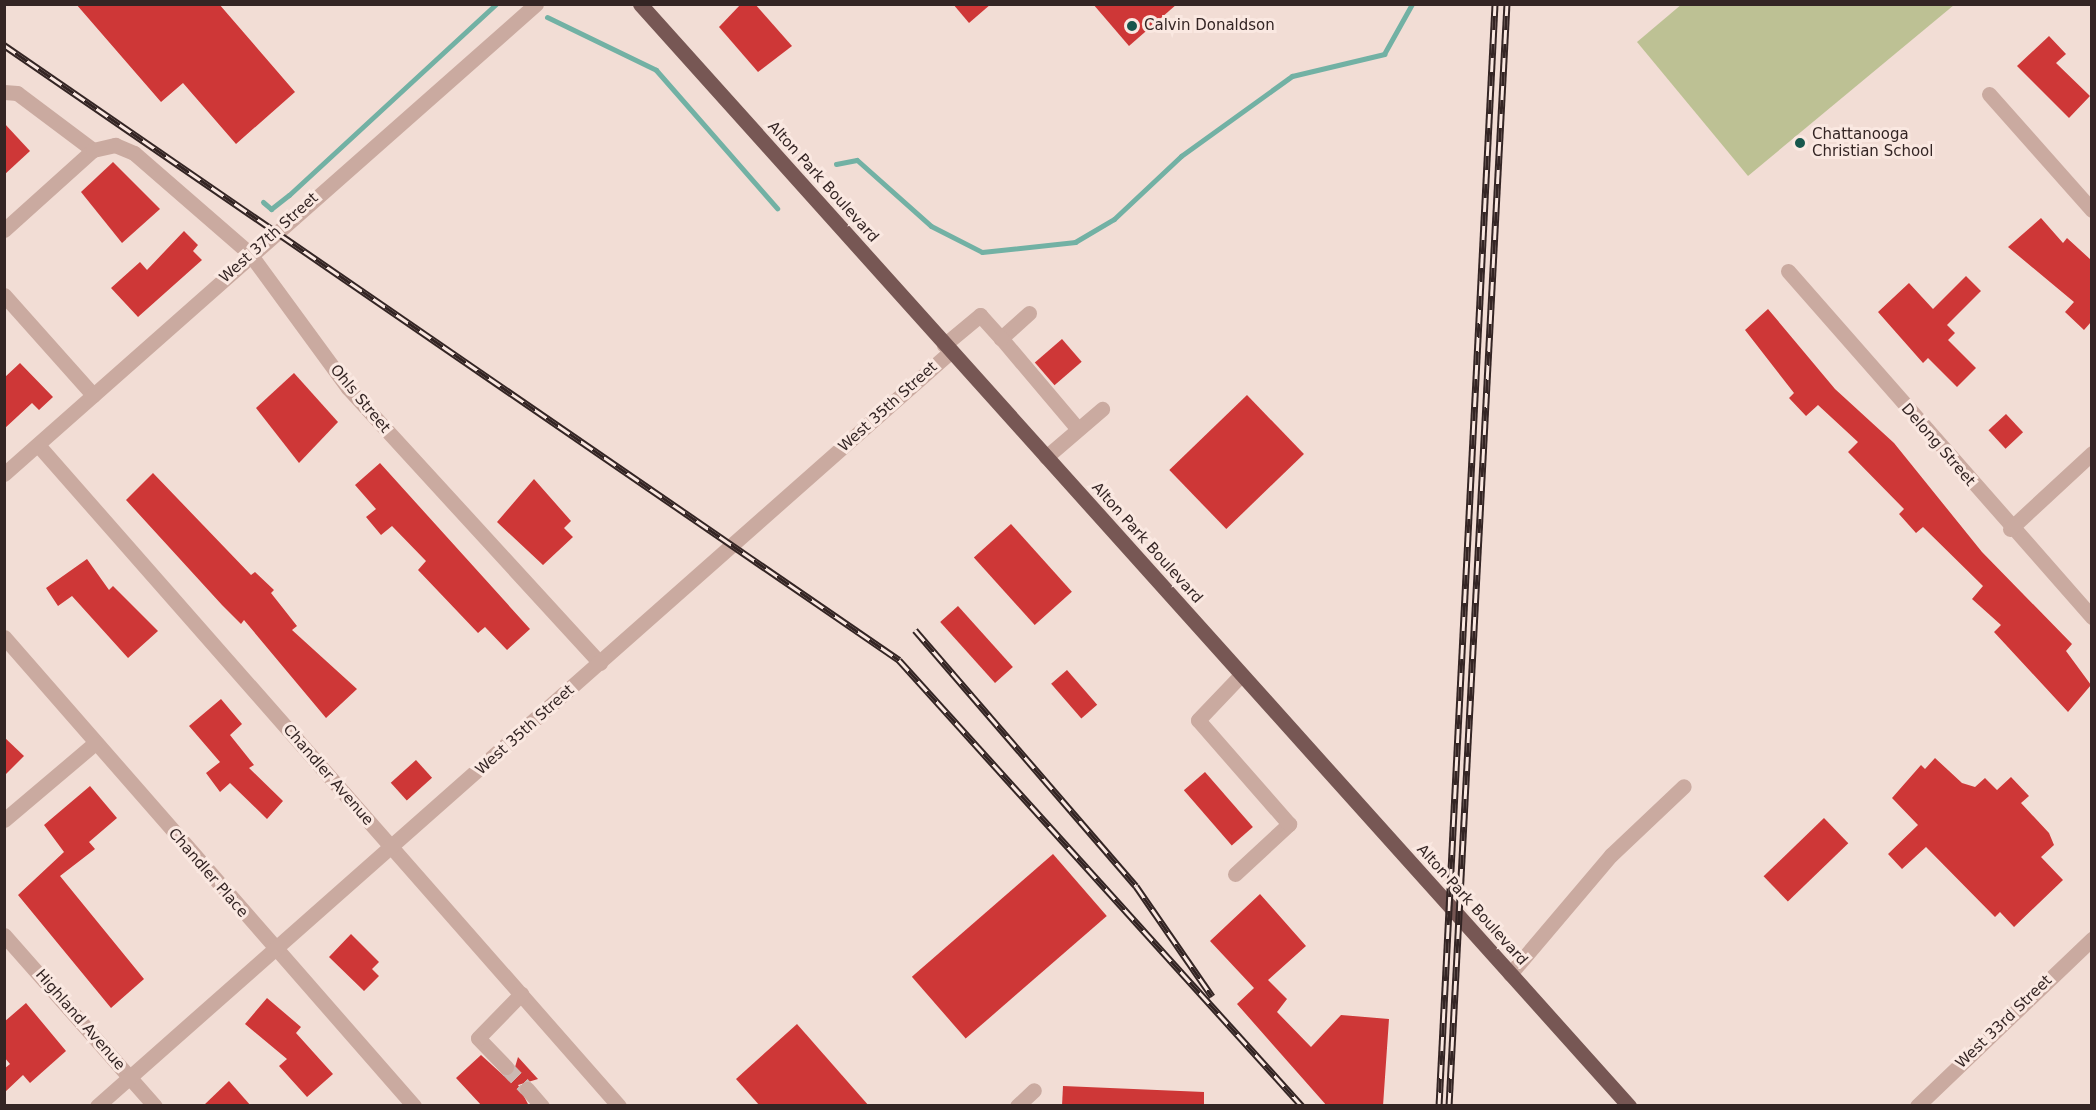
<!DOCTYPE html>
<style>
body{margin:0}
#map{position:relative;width:2096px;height:1110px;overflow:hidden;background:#f2ddd5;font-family:"DejaVu Sans",sans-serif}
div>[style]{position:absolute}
.green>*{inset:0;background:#bdc194}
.stream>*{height:5px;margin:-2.5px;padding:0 2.5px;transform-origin:2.5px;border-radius:2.5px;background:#72b1a4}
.building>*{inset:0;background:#ce3737;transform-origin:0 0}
.minor-tunnel>*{height:15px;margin-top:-7.5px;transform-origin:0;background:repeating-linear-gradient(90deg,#ccb8b2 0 15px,transparent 0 23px)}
.minor>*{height:15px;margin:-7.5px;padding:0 7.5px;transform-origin:7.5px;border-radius:7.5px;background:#caaaa0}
.major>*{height:15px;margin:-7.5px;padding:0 7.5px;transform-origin:7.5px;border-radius:7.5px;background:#775754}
.rail>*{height:7px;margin-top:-3.5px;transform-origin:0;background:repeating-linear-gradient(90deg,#fae8e1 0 14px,#342524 0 28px);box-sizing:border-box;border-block:2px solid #342524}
.dots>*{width:16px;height:16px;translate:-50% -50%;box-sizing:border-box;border:3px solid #fae8e1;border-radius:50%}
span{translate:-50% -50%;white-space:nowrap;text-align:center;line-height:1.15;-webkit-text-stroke:6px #fae8e1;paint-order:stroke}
.poi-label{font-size:15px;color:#342524}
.left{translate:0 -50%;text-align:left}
.street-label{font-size:15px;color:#342524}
.frame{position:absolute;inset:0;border:6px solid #342524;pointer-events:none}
</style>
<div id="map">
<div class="green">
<i style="clip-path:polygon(1682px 4px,1954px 4px,1954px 5px,1748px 176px,1637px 42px)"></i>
</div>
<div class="stream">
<i style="left:547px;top:17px;width:121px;rotate:25.9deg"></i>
<i style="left:656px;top:70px;width:184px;rotate:48.8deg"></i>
<i style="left:836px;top:164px;width:21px;rotate:-11deg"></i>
<i style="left:857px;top:160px;width:99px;rotate:41.7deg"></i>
<i style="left:931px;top:226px;width:57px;rotate:27deg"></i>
<i style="left:982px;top:252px;width:94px;rotate:-6.1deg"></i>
<i style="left:1075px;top:242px;width:45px;rotate:-30.5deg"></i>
<i style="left:1114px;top:219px;width:92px;rotate:-43.2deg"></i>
<i style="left:1181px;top:156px;width:137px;rotate:-35.8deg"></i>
<i style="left:1292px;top:76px;width:95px;rotate:-13.4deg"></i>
<i style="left:1384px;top:54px;width:57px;rotate:-60.8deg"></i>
<i style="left:263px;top:202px;width:11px;rotate:41deg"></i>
<i style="left:271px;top:209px;width:23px;rotate:-38deg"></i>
<i style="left:289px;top:195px;width:282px;rotate:-42.7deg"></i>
</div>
<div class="building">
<i style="clip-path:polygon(76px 4px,219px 4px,295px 92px,236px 144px,183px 83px,161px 102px)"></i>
<i style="clip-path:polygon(741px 4px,755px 4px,792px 46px,758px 72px,719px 27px)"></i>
<i style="clip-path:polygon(953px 4px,991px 4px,969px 23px)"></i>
<i style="clip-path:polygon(1093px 4px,1177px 4px,1129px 46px)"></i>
<i style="clip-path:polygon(2049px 36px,2066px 54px,2056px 63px,2090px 96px,2069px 118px,2017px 66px)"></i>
<i style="clip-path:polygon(4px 123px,30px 151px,4px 175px)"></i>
<i style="clip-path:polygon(113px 162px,160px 209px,122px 243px,81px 192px)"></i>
<i style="clip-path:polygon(2041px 218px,2063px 243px,2067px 238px,2091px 260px,2091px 322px,2084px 330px,2065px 312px,2074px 302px,2008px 247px)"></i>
<i style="clip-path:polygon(184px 231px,198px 245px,193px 251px,202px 260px,138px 317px,111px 288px,140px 262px,147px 270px)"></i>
<i style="clip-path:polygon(1966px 276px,1981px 291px,1947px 325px,1955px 333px,1948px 340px,1976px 368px,1957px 387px,1928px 358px,1923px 363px,1878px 312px,1909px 283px,1933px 309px)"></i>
<i style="clip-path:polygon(1768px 309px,1835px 389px,1894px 443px,1982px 552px,2072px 644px,2066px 651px,2091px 685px,2068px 712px,1994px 632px,2001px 625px,1972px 599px,1983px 586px,1923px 527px,1916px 533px,1899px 514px,1904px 509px,1848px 452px,1858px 442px,1818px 405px,1806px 416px,1789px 398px,1794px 393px,1745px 330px)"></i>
<i style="left:1062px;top:339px;width:30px;height:36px;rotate:49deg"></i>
<i style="clip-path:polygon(20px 363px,53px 397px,39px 410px,32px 403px,4px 429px,4px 378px)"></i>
<i style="clip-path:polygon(294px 373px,338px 422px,299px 463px,256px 408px)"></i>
<i style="left:1247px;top:395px;width:82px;height:108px;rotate:46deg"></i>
<i style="left:2006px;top:414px;width:25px;height:24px;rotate:47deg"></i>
<i style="clip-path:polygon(380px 463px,530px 629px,507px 650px,485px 627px,478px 633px,418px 570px,426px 561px,392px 526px,381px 535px,366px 517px,376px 509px,355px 485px)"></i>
<i style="clip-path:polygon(153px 473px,251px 575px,255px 572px,274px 590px,271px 593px,297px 626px,292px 630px,357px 689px,326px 718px,244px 620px,241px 624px,222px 605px,126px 500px)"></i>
<i style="clip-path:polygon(534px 479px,571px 521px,564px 528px,573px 537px,543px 565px,497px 522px)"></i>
<i style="left:1011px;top:524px;width:91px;height:50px;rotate:48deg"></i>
<i style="clip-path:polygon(87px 559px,109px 590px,113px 586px,158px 631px,128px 658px,72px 596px,58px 606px,46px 588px)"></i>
<i style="left:958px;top:606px;width:82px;height:24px;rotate:48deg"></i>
<i style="left:1067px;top:670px;width:46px;height:21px;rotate:49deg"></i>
<i style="clip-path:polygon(221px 699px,242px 724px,230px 735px,254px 765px,249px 768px,283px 801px,267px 819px,230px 783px,220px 792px,206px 773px,220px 762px,189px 726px)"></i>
<i style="clip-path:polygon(4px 737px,24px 756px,4px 776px)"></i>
<i style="clip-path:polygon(1935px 758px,1962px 783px,1975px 787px,1985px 778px,1997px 790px,2011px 777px,2029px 796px,2021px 803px,2049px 833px,2054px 845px,2041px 857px,2063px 880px,2014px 927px,2000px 912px,1995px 917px,1926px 847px,1902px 869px,1888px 854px,1918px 825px,1892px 798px,1921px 765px,1925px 769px)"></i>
<i style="left:416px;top:760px;width:24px;height:34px;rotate:48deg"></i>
<i style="left:1205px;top:772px;width:73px;height:28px;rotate:49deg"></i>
<i style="clip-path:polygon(90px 786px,117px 818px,89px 842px,95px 849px,60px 876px,144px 979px,111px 1008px,18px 895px,64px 852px,44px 825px)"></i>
<i style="left:1824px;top:818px;width:35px;height:84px;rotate:46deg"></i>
<i style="left:1053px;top:854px;width:82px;height:187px;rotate:49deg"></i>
<i style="clip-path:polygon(1260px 894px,1306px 946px,1268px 980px,1287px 999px,1277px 1012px,1311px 1047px,1341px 1015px,1389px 1019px,1383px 1106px,1327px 1106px,1237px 1004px,1254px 988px,1210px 941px)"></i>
<i style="clip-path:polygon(351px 934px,379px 962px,372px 969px,379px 976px,364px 991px,329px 957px)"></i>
<i style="clip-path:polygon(267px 998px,301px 1027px,296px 1033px,333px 1074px,307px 1097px,279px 1066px,287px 1059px,245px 1024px)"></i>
<i style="clip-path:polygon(26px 1003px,66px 1051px,30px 1083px,23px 1075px,4px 1093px,4px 1069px,10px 1064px,4px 1057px,4px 1022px)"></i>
<i style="clip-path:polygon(797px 1024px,869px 1106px,760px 1106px,736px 1079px)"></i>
<i style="clip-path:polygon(481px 1055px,504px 1076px,513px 1074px,518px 1057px,538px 1079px,518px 1085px,529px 1106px,482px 1106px,456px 1078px)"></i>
<i style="clip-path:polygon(229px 1081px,251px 1106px,203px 1106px)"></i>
<i style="clip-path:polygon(1063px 1086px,1204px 1092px,1204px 1106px,1062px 1106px)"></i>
</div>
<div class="minor-tunnel">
<i style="left:506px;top:1067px;width:30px;rotate:46deg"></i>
</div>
<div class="minor">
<i style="left:4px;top:92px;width:13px;rotate:4deg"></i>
<i style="left:17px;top:93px;width:95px;rotate:36.9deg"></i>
<i style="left:1989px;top:94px;width:155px;rotate:48.4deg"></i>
<i style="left:4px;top:230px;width:120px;rotate:-42deg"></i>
<i style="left:93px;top:150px;width:23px;rotate:-13deg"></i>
<i style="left:115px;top:145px;width:21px;rotate:23deg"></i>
<i style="left:134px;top:153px;width:154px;rotate:41deg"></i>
<i style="left:250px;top:254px;width:166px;rotate:53.8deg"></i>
<i style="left:348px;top:388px;width:373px;rotate:47.5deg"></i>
<i style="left:1788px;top:271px;width:461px;rotate:48.7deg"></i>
<i style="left:4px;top:295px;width:134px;rotate:48.3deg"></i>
<i style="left:1029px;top:313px;width:38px;rotate:138deg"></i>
<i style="left:1001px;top:338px;width:119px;rotate:49.8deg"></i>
<i style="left:944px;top:345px;width:47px;rotate:-39.8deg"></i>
<i style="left:980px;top:315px;width:31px;rotate:48deg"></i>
<i style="left:38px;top:445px;width:880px;rotate:48.69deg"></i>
<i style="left:1046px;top:457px;width:74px;rotate:-40.6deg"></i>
<i style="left:4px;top:474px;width:710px;rotate:-41.46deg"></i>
<i style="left:2010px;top:529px;width:112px;rotate:-42.8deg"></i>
<i style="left:4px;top:637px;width:623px;rotate:48.84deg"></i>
<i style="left:4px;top:820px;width:118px;rotate:-40.2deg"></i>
<i style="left:1235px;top:874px;width:74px;rotate:-42.8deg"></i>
<i style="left:1289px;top:824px;width:138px;rotate:-131.2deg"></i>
<i style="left:1198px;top:720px;width:62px;rotate:-46.3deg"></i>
<i style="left:4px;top:935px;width:228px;rotate:48.6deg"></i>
<i style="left:1510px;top:974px;width:156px;rotate:-49.7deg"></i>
<i style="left:1611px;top:855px;width:100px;rotate:-43.4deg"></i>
<i style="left:506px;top:1067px;width:40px;rotate:-134deg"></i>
<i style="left:478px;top:1038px;width:62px;rotate:-45.7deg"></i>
<i style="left:527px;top:1089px;width:23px;rotate:49deg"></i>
<i style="left:97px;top:1106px;width:1138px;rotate:-41.47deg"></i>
<i style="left:1017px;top:1106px;width:23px;rotate:-43deg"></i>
<i style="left:1917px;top:1106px;width:242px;rotate:-43.7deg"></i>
</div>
<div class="major">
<i style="left:640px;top:4px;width:1481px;rotate:48.09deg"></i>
</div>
<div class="rail">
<i style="left:4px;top:45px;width:1086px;rotate:34.49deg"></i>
<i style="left:899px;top:660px;width:601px;rotate:47.9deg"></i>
<i style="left:915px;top:630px;width:338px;rotate:49.2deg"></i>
<i style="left:1136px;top:886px;width:134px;rotate:55.4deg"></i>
<i style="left:1439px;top:1106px;width:1103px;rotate:-87.09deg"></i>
<i style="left:1449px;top:1106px;width:1104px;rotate:-86.99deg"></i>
</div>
<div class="dots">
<i style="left:1132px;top:26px;background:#17574c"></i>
<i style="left:1800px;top:143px;background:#17574c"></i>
</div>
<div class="poi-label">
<span class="left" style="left:1144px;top:26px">Calvin Donaldson</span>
<span class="left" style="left:1812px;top:143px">Chattanooga<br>Christian School</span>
</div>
<div class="street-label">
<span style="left:823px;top:182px;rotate:48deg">Alton Park Boulevard</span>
<span style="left:269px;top:238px;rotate:-42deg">West 37th Street</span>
<span style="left:360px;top:399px;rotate:50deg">Ohls Street</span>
<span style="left:888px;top:407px;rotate:-42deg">West 35th Street</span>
<span style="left:1938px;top:445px;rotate:49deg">Delong Street</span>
<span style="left:1147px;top:543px;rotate:48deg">Alton Park Boulevard</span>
<span style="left:525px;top:730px;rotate:-42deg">West 35th Street</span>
<span style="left:328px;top:775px;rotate:49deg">Chandler Avenue</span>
<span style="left:208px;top:873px;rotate:49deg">Chandler Place</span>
<span style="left:1472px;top:905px;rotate:48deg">Alton Park Boulevard</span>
<span style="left:80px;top:1020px;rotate:49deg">Highland Avenue</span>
<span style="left:2004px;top:1022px;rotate:-44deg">West 33rd Street</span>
</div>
<div class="frame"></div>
</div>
